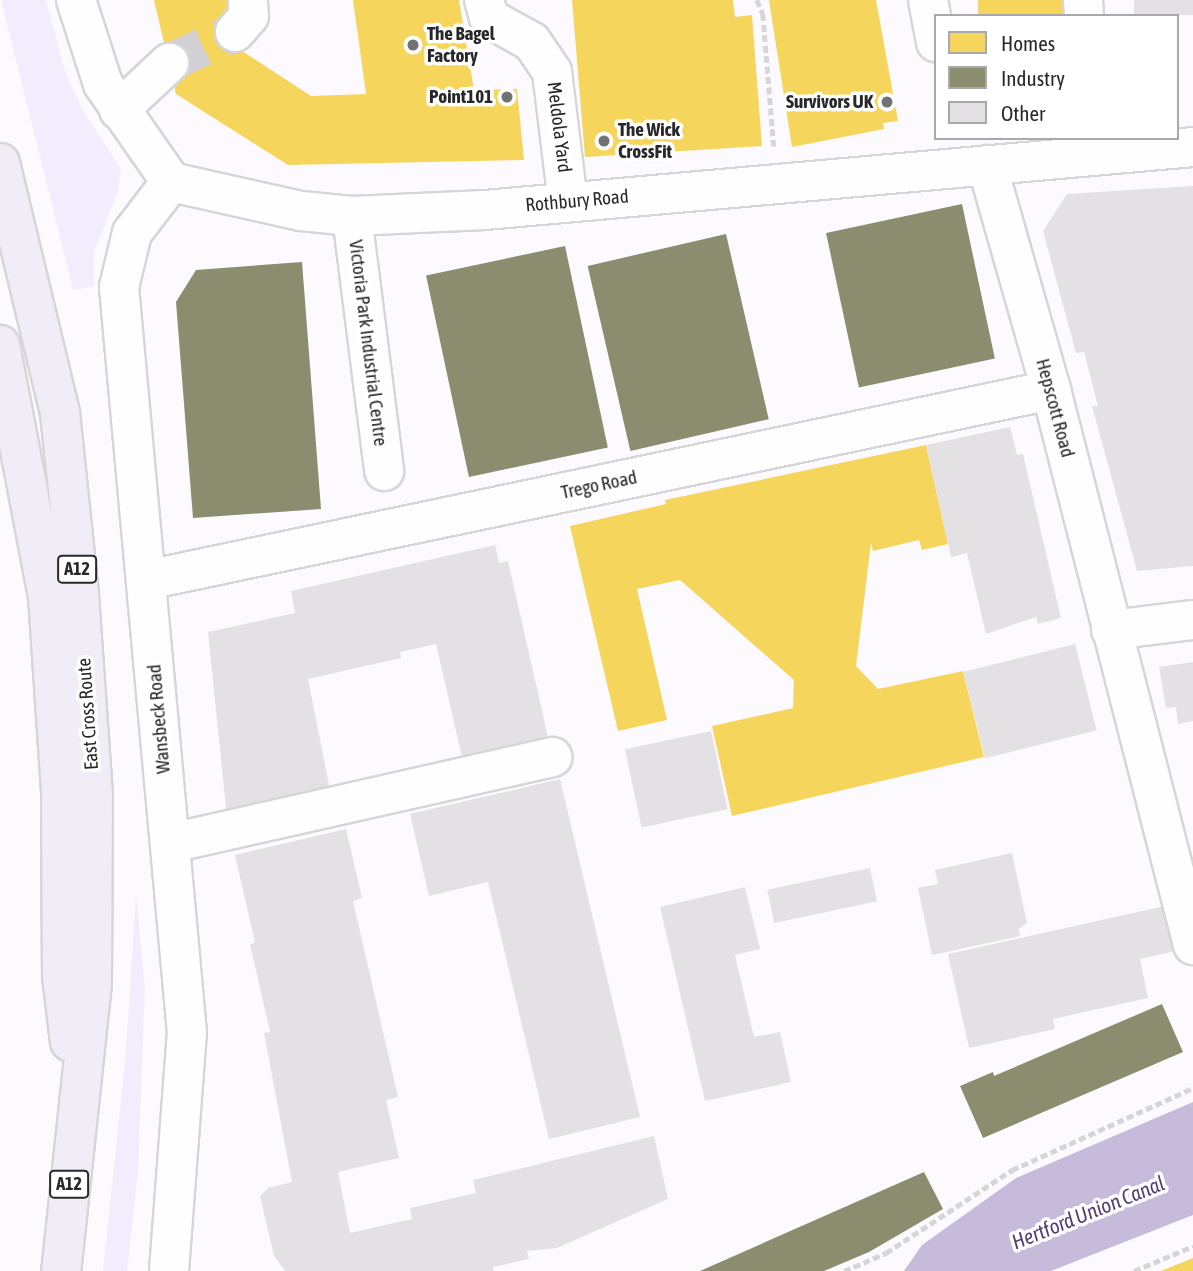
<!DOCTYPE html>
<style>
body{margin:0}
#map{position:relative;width:1193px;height:1271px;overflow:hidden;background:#fcfafe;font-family:"Asap Condensed",sans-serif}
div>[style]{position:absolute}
.green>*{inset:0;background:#f2ecfd}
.water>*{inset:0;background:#c7bbdc}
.homes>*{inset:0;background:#f6d55c;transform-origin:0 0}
.industry>*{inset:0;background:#8c8c6e;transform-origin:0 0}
.building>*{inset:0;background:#e3e1e4;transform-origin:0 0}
.minor-tunnel>*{height:38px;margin-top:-19px;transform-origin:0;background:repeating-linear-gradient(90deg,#d2d0d4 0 38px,transparent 0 57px)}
.path>*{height:4.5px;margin-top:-2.25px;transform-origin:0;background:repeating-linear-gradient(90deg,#d7d6d7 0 7px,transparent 0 10.5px)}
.roads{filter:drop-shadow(2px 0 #d6d5d8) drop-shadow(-2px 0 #d6d5d8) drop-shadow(0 2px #d6d5d8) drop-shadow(0 -2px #d6d5d8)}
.minor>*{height:38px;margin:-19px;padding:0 19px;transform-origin:19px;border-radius:19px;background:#fffeff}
.highway>*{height:38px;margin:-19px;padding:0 19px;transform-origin:19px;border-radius:19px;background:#f0edf6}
.dots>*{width:19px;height:19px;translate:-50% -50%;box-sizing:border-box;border:4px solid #fff;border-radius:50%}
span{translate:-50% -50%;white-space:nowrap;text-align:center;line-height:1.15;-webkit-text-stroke:7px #fff;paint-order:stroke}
.shield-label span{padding:2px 5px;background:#fff;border:2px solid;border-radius:5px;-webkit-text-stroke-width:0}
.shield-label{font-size:18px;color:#28272a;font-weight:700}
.poi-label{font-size:19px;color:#28272a;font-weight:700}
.left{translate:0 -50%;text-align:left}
.right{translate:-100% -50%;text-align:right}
.street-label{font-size:19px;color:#28272a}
.water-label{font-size:21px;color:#533c76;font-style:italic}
.legend{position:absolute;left:934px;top:14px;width:245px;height:126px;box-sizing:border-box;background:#fff;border:2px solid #a9a9aa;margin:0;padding:9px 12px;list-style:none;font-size:21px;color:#28272a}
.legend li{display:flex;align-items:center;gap:14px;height:35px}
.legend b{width:35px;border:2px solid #a9a9aa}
</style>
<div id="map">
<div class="green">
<i style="clip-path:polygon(1px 0,46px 0,65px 71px,84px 113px,121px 169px,118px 191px,94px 252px,94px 286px,73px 290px)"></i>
<i style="clip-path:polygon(136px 893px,145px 989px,138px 1170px,127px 1271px,103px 1271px,126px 1051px)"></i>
</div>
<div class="water">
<i style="clip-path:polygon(1193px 1102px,1193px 1215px,1051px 1271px,904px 1271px,922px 1245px,1016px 1178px)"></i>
</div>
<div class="homes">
<i style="clip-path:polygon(154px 0,227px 0,239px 49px,311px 96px,366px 94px,353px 0,459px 0,474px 90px,517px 89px,524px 160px,288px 165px,176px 94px)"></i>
<i style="clip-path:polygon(572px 0,733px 0,735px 17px,752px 15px,762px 146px,585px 157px)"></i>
<i style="clip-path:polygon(769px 0,876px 0,898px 121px,883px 123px,884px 129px,792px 147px)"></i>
<i style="left:978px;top:0;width:91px;height:16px"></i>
<i style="clip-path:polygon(926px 445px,948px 544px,922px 550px,919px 540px,873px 551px,871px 543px,856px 666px,878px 689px,963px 671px,984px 757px,732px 816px,712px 726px,793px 708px,794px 680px,680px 580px,637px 589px,667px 720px,618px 731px,570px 526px,666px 504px,665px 500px)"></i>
<i style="clip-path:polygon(1193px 1258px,1193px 1271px,1161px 1271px)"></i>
</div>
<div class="industry">
<i style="left:962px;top:204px;width:158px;height:139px;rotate:78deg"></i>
<i style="left:726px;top:234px;width:190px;height:142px;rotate:77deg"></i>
<i style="left:565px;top:246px;width:206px;height:142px;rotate:78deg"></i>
<i style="clip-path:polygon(302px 262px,321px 509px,193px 518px,176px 302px,196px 270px)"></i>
<i style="clip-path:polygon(1162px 1004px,1183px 1052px,983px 1138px,960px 1086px,993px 1072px,994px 1076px)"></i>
<i style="clip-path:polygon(924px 1172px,943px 1209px,869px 1252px,824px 1271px,700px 1271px)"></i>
</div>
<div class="building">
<i style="left:1134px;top:0;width:59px;height:15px"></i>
<i style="clip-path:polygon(1193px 186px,1193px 566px,1137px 571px,1092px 406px,1098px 406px,1084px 352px,1076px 353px,1043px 231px,1067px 194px)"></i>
<i style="clip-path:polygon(1010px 427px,1017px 455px,1023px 454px,1061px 618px,1038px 624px,1036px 617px,986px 634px,967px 553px,951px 557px,926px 445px)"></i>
<i style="clip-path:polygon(495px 545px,499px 563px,508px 561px,550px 746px,464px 766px,436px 644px,400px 652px,401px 658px,308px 679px,330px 790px,240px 818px,226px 808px,208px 632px,295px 613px,291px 591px)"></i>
<i style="left:1075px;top:644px;width:89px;height:115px;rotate:76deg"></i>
<i style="clip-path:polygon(1193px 662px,1193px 721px,1178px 724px,1176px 707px,1166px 708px,1159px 667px)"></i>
<i style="left:711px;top:731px;width:80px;height:88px;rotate:78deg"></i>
<i style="clip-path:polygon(560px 779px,640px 1117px,549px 1139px,488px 882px,429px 896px,410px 814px)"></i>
<i style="clip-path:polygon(346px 829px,362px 898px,353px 901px,398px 1097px,386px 1100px,399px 1158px,338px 1172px,350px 1233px,412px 1219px,410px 1208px,476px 1193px,473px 1180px,654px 1136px,668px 1199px,557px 1248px,527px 1251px,529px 1259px,493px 1267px,494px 1271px,285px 1271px,274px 1256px,260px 1196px,268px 1188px,292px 1182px,264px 1033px,270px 1032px,250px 944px,255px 943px,235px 855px)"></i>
<i style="clip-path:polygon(1012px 853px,1027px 923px,1019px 929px,1020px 936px,932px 955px,918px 888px,938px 884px,935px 870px)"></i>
<i style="left:870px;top:868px;width:34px;height:105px;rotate:78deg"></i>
<i style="clip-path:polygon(745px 887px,760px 949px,735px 955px,754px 1037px,780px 1032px,791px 1082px,705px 1101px,660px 907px)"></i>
<i style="clip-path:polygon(1169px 905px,1179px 950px,1140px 959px,1148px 998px,1053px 1019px,1055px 1029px,969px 1048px,948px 954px)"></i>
</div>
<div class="minor-tunnel">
<i style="left:169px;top:63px;width:73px;rotate:-25.2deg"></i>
</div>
<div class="path">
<i style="left:757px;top:0;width:15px;rotate:67deg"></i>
<i style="left:763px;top:14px;width:133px;rotate:85.3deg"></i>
<i style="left:844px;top:1271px;width:46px;rotate:-23.2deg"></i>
<i style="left:886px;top:1253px;width:151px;rotate:-33.4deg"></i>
<i style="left:1012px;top:1170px;width:199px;rotate:-24.4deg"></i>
<i style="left:1134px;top:1271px;width:64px;rotate:-23deg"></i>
</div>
<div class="roads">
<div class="minor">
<i style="left:76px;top:0;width:88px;rotate:72.2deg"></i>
<i style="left:103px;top:84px;width:119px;rotate:55.2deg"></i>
<i style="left:171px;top:182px;width:133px;rotate:12.6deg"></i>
<i style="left:301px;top:211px;width:51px;rotate:5.6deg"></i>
<i style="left:352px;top:216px;width:133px;rotate:-2.6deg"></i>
<i style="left:485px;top:210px;width:711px;rotate:-5.08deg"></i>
<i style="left:484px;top:0;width:19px;rotate:74deg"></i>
<i style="left:489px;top:18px;width:49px;rotate:29.2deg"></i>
<i style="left:532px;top:42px;width:36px;rotate:56deg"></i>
<i style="left:552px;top:72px;width:131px;rotate:83deg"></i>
<i style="left:928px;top:0;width:43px;rotate:79.2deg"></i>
<i style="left:1083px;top:0;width:16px;rotate:86deg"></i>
<i style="left:235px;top:32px;width:21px;rotate:-49deg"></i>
<i style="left:249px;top:16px;width:16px;rotate:-94deg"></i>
<i style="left:119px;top:110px;width:69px;rotate:-43.2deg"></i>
<i style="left:987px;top:165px;width:234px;rotate:74.1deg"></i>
<i style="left:1051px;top:390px;width:573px;rotate:75.65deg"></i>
<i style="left:352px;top:216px;width:257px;rotate:82.8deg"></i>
<i style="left:147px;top:580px;width:924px;rotate:-11.87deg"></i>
<i style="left:1111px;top:630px;width:83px;rotate:-7deg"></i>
<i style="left:171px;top:843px;width:391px;rotate:-12.7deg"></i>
<i style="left:169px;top:1271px;width:239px;rotate:-85.7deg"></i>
<i style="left:187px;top:1033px;width:749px;rotate:-95.21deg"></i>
<i style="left:119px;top:287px;width:56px;rotate:-76.5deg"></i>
<i style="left:132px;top:233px;width:64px;rotate:-52.6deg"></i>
</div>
<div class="highway">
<i style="left:0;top:163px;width:257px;rotate:76.5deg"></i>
<i style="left:60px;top:413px;width:183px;rotate:84deg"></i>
<i style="left:79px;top:595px;width:199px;rotate:86deg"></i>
<i style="left:93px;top:794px;width:189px;rotate:90.3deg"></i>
<i style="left:92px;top:983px;width:290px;rotate:96.1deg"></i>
<i style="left:0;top:345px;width:256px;rotate:79.2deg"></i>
<i style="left:48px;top:596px;width:195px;rotate:86.2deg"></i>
<i style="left:61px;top:791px;width:185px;rotate:89.7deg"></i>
<i style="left:62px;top:976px;width:66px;rotate:83.1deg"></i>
</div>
</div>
<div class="dots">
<i style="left:413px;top:45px;background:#727174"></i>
<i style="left:507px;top:97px;background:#727174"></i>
<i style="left:887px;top:102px;background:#727174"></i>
<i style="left:604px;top:141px;background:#727174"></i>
</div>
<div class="shield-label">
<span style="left:77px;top:569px">A12</span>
<span style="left:69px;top:1184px">A12</span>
</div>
<div class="poi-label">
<span class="left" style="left:427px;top:45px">The Bagel<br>Factory</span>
<span class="right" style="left:493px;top:97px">Point101</span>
<span class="right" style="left:873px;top:102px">Survivors UK</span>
<span class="left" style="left:618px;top:141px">The Wick<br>CrossFit</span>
</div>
<div class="street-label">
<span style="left:559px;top:127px;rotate:83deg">Meldola Yard</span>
<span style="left:577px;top:201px;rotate:-5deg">Rothbury Road</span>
<span style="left:368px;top:343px;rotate:83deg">Victoria Park Industrial Centre</span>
<span style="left:1055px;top:408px;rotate:75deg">Hepscott Road</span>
<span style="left:599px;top:485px;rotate:-12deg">Trego Road</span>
<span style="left:88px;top:714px;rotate:-94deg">East Cross Route</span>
<span style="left:159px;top:719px;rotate:-95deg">Wansbeck Road</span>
</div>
<div class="water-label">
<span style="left:1088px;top:1212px;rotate:-22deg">Hertford Union Canal</span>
</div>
<ul class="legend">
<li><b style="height:19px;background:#f6d55c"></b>Homes</li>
<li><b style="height:19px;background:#8c8c6e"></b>Industry</li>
<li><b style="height:19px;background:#e3e1e4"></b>Other</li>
</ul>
</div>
